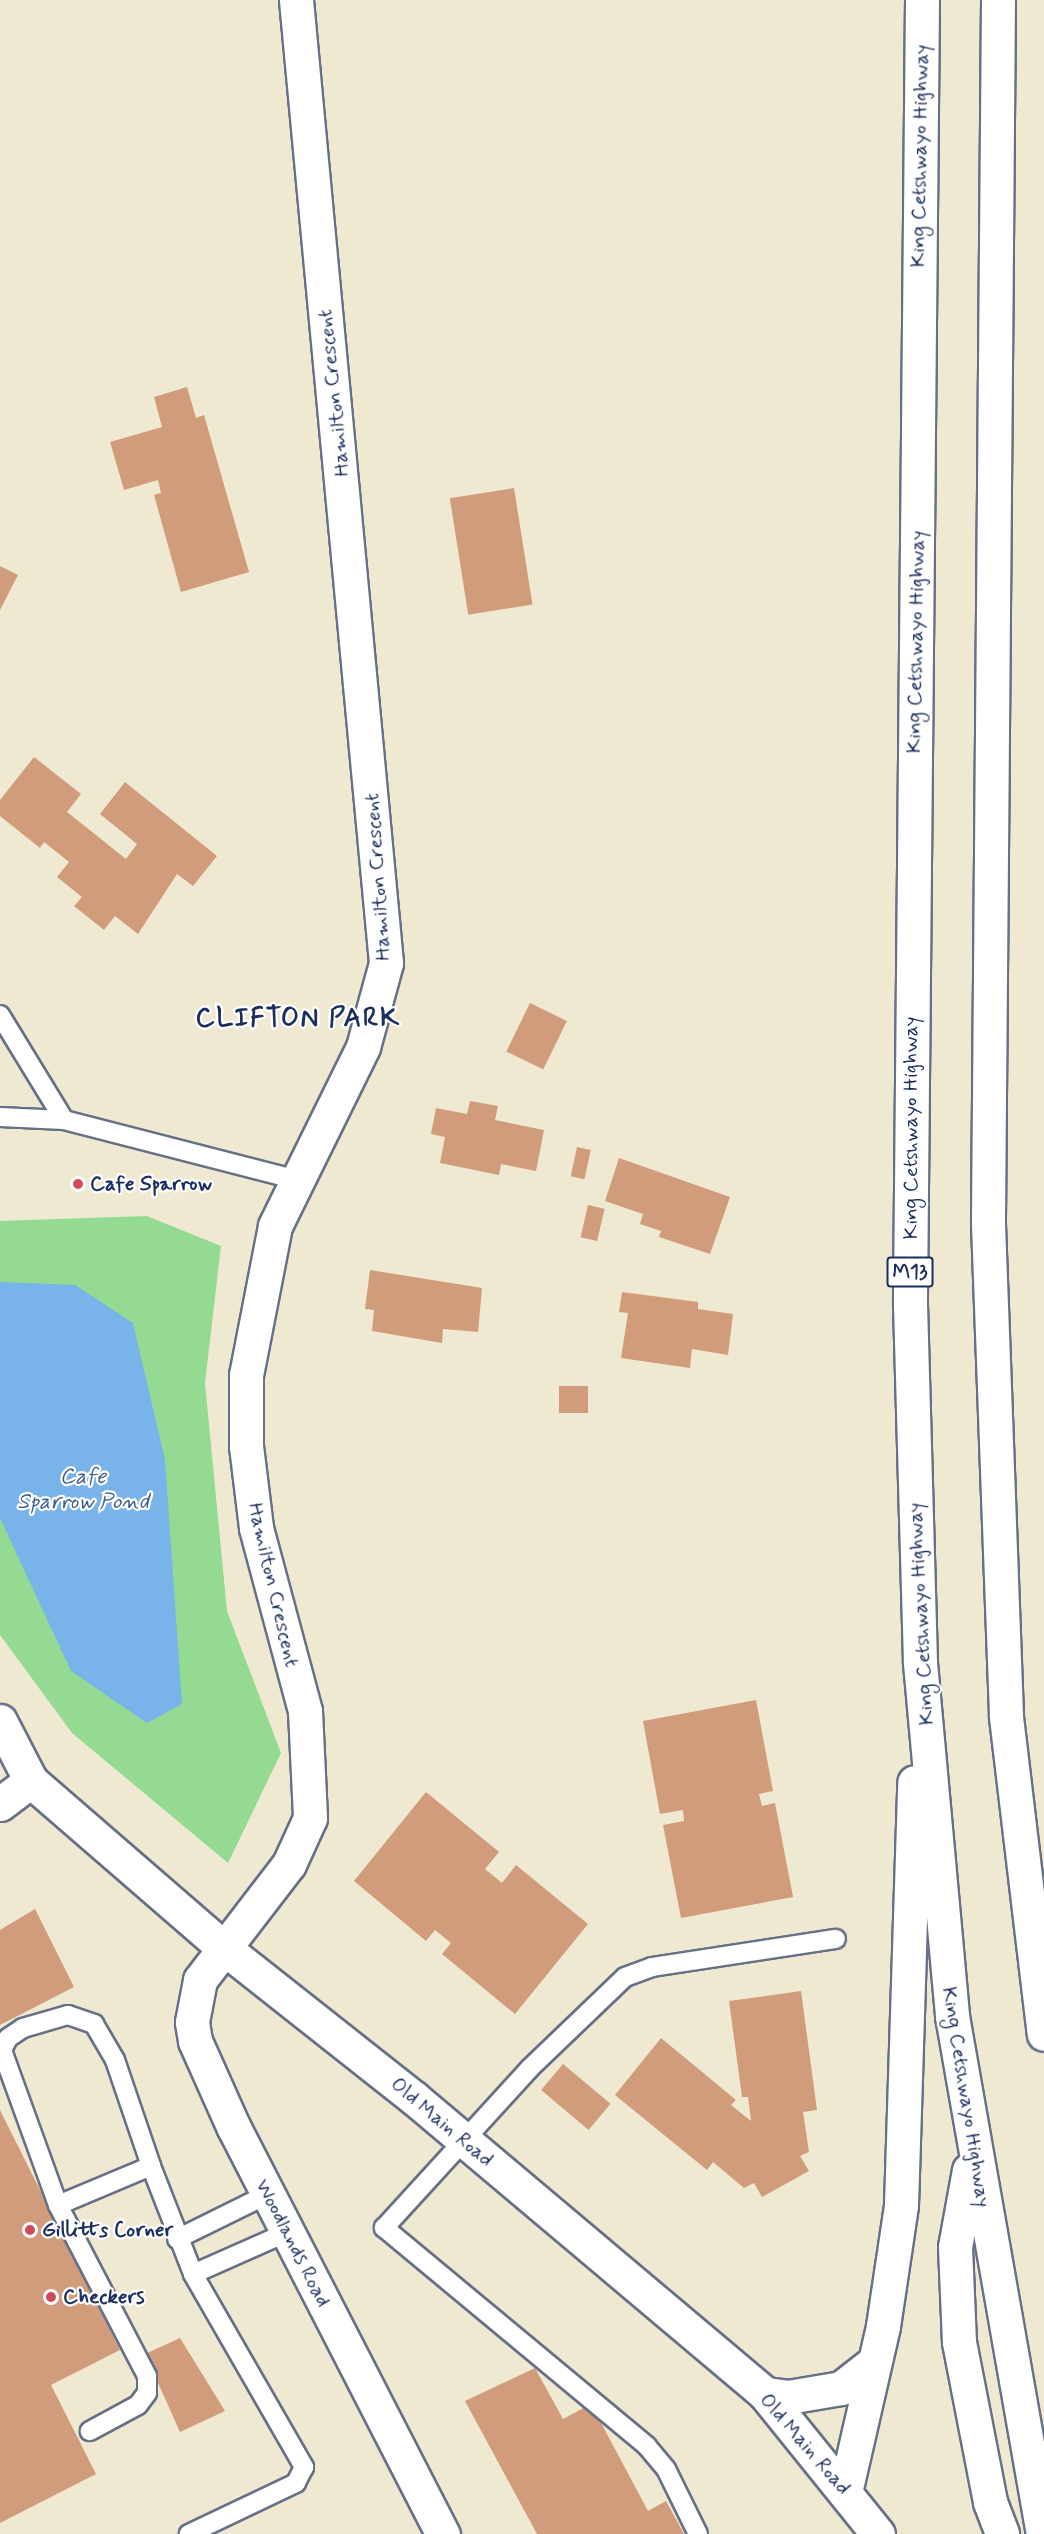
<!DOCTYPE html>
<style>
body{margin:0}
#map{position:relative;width:1044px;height:2534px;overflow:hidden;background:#f0e9d1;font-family:Mynerve,sans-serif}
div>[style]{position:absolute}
.green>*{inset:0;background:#94da93}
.water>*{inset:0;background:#78b3e9}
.building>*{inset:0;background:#d09c7b;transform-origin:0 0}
.roads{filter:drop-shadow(2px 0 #667086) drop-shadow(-2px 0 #667086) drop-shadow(0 2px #667086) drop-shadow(0 -2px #667086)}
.service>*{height:18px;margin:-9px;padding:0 9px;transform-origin:9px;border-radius:9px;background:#fff}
.minor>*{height:33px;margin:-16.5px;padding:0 16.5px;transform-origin:16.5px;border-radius:16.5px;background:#fff}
.tertiary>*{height:33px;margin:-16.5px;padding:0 16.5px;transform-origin:16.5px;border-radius:16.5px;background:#fff}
.motorway>*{height:33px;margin:-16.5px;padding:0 16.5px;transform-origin:16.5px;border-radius:16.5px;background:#fff}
.dots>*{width:16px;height:16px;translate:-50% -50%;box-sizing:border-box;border:3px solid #fff;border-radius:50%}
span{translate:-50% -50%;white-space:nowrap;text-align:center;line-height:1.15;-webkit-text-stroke:4.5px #fff;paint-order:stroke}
.shield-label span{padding:2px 4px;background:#fff;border:2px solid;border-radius:4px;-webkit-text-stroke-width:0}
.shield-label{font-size:20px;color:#1b2f5e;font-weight:700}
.street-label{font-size:21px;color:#1b2f5e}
.poi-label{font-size:21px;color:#1b2f5e;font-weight:700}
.left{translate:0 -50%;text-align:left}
.water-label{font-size:22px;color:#3c5d8f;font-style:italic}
.district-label{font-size:27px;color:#1b2f5e;font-weight:700;letter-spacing:1.5px}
</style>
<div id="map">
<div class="green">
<i style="clip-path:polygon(147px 1216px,221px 1246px,205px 1383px,227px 1611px,281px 1753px,228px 1863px,72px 1733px,0 1635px,0 1221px)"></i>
</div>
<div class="water">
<i style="clip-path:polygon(0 1282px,75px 1285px,133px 1323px,165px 1460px,182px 1704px,147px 1723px,71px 1671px,0 1518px)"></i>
</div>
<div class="building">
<i style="clip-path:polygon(187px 387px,196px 418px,204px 415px,249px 572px,181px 592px,154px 495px,161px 493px,158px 480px,124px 490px,110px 442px,162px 427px,154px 397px)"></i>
<i style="left:514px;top:488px;width:118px;height:65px;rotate:81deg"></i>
<i style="clip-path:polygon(0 566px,18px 575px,0 610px)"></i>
<i style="clip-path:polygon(34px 757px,81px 794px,67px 812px,126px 859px,137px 844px,100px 814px,125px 782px,217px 856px,193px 886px,177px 874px,138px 934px,115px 916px,104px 930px,74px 906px,82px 897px,57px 877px,69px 862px,44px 842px,40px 848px,0 816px,0 800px)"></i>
<i style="left:530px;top:1003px;width:41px;height:54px;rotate:26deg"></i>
<i style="clip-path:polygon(470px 1101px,498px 1106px,495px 1120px,544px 1130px,536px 1171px,501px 1164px,499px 1175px,440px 1163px,445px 1137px,431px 1134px,436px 1108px,467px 1114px)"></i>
<i style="left:577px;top:1147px;width:14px;height:30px;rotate:12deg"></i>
<i style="clip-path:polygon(619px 1158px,730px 1197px,710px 1254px,659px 1237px,661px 1231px,640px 1224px,643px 1214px,605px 1201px)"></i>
<i style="left:588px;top:1205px;width:17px;height:33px;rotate:13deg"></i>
<i style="clip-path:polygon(370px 1270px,482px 1288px,478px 1332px,443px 1329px,442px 1343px,372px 1331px,374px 1310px,365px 1309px)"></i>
<i style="clip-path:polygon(622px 1292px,698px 1302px,698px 1309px,733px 1314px,728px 1355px,692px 1349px,690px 1368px,621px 1358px,628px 1313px,619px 1312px)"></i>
<i style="left:559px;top:1386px;width:29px;height:27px"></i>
<i style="clip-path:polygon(756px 1700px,773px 1791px,759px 1794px,762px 1806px,775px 1803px,793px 1897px,681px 1918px,663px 1825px,684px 1821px,683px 1810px,660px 1814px,643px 1721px)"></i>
<i style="clip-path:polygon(426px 1792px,499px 1852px,485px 1869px,502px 1883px,516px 1865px,588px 1924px,515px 2014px,442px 1954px,451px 1943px,435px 1930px,426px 1941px,354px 1881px)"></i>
<i style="clip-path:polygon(35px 1909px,74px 1987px,0 2025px,0 1930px)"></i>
<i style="clip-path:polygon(801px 1991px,817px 2110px,803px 2112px,809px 2152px,800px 2156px,809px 2171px,762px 2197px,754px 2183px,744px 2188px,713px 2162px,707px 2170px,615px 2095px,661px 2038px,736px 2100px,731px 2105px,751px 2121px,748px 2097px,742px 2097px,729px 2001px)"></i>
<i style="left:563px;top:2064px;width:62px;height:34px;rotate:40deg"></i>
<i style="clip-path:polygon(0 2110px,120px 2350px,51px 2385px,96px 2474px,0 2523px)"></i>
<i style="clip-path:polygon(180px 2338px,225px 2411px,180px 2432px,145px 2354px)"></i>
<i style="clip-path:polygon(535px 2368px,563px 2419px,591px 2404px,648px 2511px,666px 2501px,684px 2534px,537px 2534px,465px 2401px)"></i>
</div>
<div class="roads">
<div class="service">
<i style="left:0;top:1015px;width:123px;rotate:58.6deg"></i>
<i style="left:0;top:1117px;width:64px;rotate:2.7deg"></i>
<i style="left:64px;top:1120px;width:242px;rotate:14.4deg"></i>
<i style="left:68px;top:2015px;width:28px;rotate:19deg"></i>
<i style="left:94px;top:2024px;width:42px;rotate:59.7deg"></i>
<i style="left:115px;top:2060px;width:112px;rotate:71.2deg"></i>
<i style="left:151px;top:2166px;width:101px;rotate:157.2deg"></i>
<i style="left:58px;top:2205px;width:165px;rotate:-109.9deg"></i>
<i style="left:2px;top:2050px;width:13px;rotate:-63deg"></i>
<i style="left:8px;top:2038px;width:18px;rotate:-34deg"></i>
<i style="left:23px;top:2028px;width:47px;rotate:-16.1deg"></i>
<i style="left:151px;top:2166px;width:116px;rotate:68.7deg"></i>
<i style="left:193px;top:2274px;width:223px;rotate:60.1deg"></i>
<i style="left:304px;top:2467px;width:18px;rotate:117deg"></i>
<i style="left:296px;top:2483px;width:119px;rotate:154.5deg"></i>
<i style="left:58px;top:2205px;width:193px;rotate:62.5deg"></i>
<i style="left:147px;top:2376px;width:17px;rotate:90deg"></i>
<i style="left:147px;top:2393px;width:15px;rotate:127deg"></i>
<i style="left:138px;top:2405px;width:55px;rotate:151.6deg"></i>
<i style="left:177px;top:2239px;width:102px;rotate:-26.3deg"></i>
<i style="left:193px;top:2274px;width:104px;rotate:-23.9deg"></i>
<i style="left:698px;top:2534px;width:72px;rotate:-116.2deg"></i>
<i style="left:666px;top:2469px;width:30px;rotate:-130deg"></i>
<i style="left:647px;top:2446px;width:342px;rotate:-140.3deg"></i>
<i style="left:384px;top:2228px;width:215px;rotate:-47.6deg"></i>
<i style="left:529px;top:2069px;width:133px;rotate:-43.8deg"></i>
<i style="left:625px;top:1977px;width:29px;rotate:-20deg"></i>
<i style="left:652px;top:1967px;width:186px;rotate:-8.7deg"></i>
</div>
<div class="minor">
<i style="left:296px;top:0;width:967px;rotate:84.66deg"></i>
<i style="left:386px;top:963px;width:87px;rotate:105.3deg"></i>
<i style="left:363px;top:1047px;width:199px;rotate:116.2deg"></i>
<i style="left:275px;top:1226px;width:152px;rotate:101deg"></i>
<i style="left:246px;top:1375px;width:71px;rotate:90deg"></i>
<i style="left:246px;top:1446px;width:83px;rotate:83deg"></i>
<i style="left:256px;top:1528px;width:189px;rotate:75deg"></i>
<i style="left:305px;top:1711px;width:107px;rotate:87.3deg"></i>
<i style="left:310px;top:1818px;width:51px;rotate:114.5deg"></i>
<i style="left:289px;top:1864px;width:146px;rotate:127.5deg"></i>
<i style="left:200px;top:1980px;width:43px;rotate:100.8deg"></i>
<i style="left:192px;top:2022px;width:19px;rotate:81deg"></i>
<i style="left:195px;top:2041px;width:95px;rotate:65.9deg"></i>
<i style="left:234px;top:2128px;width:457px;rotate:62.8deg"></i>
</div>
<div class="tertiary">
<i style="left:0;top:1721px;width:68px;rotate:62.7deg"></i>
<i style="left:31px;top:1781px;width:255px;rotate:40.9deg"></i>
<i style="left:224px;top:1948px;width:242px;rotate:38.3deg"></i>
<i style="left:414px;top:2098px;width:459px;rotate:40.1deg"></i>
<i style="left:765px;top:2394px;width:180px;rotate:51.1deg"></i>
<i style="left:0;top:1804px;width:39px;rotate:-37deg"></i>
</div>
<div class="motorway">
<i style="left:922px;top:0;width:1304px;rotate:90.53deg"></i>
<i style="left:910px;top:1304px;width:359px;rotate:88.4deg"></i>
<i style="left:920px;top:1663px;width:354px;rotate:84.8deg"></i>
<i style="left:952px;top:2016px;width:526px;rotate:80.04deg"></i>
<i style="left:998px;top:0;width:1224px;rotate:90.47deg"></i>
<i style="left:988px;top:1224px;width:493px;rotate:87.9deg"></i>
<i style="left:1006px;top:1717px;width:319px;rotate:83.2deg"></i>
<i style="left:969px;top:2170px;width:78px;rotate:100.3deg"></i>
<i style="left:955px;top:2247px;width:95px;rotate:87.6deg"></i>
<i style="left:959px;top:2342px;width:163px;rotate:79deg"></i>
<i style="left:990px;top:2502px;width:34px;rotate:69deg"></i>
<i style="left:765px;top:2394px;width:23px;rotate:7deg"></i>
<i style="left:788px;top:2397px;width:54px;rotate:-9.6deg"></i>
<i style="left:841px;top:2388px;width:37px;rotate:-38deg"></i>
<i style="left:846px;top:2488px;width:166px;rotate:-77.1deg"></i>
<i style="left:883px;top:2326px;width:122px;rotate:-81.5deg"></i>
<i style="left:901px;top:2205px;width:423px;rotate:-88.2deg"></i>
</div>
</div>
<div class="dots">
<i style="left:78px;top:1184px;background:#d1495b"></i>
<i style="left:30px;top:2230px;background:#d1495b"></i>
<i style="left:51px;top:2297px;background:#d1495b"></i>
</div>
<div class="shield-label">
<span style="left:910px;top:1272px">M13</span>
</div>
<div class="street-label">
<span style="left:920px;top:156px;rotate:-89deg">King Cetshwayo Highway</span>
<span style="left:334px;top:393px;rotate:-96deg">Hamilton Crescent</span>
<span style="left:916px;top:642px;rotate:-89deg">King Cetshwayo Highway</span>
<span style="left:378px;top:877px;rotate:-94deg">Hamilton Crescent</span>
<span style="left:911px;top:1128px;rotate:-90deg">King Cetshwayo Highway</span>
<span style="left:273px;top:1585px;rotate:77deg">Hamilton Crescent</span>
<span style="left:921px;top:1614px;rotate:-93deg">King Cetshwayo Highway</span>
<span style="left:966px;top:2097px;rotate:81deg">King Cetshwayo Highway</span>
<span style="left:442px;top:2122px;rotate:40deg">Old Main Road</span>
<span style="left:293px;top:2243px;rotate:63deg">Woodlands Road</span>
<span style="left:805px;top:2444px;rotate:49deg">Old Main Road</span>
</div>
<div class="poi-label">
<span class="left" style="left:90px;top:1184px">Cafe Sparrow</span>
<span class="left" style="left:42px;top:2230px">Gillitts Corner</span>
<span class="left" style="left:63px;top:2297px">Checkers</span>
</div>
<div class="water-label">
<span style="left:83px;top:1490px">Cafe<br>Sparrow Pond</span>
</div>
<div class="district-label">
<span style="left:298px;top:1019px">CLIFTON PARK</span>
</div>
</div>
